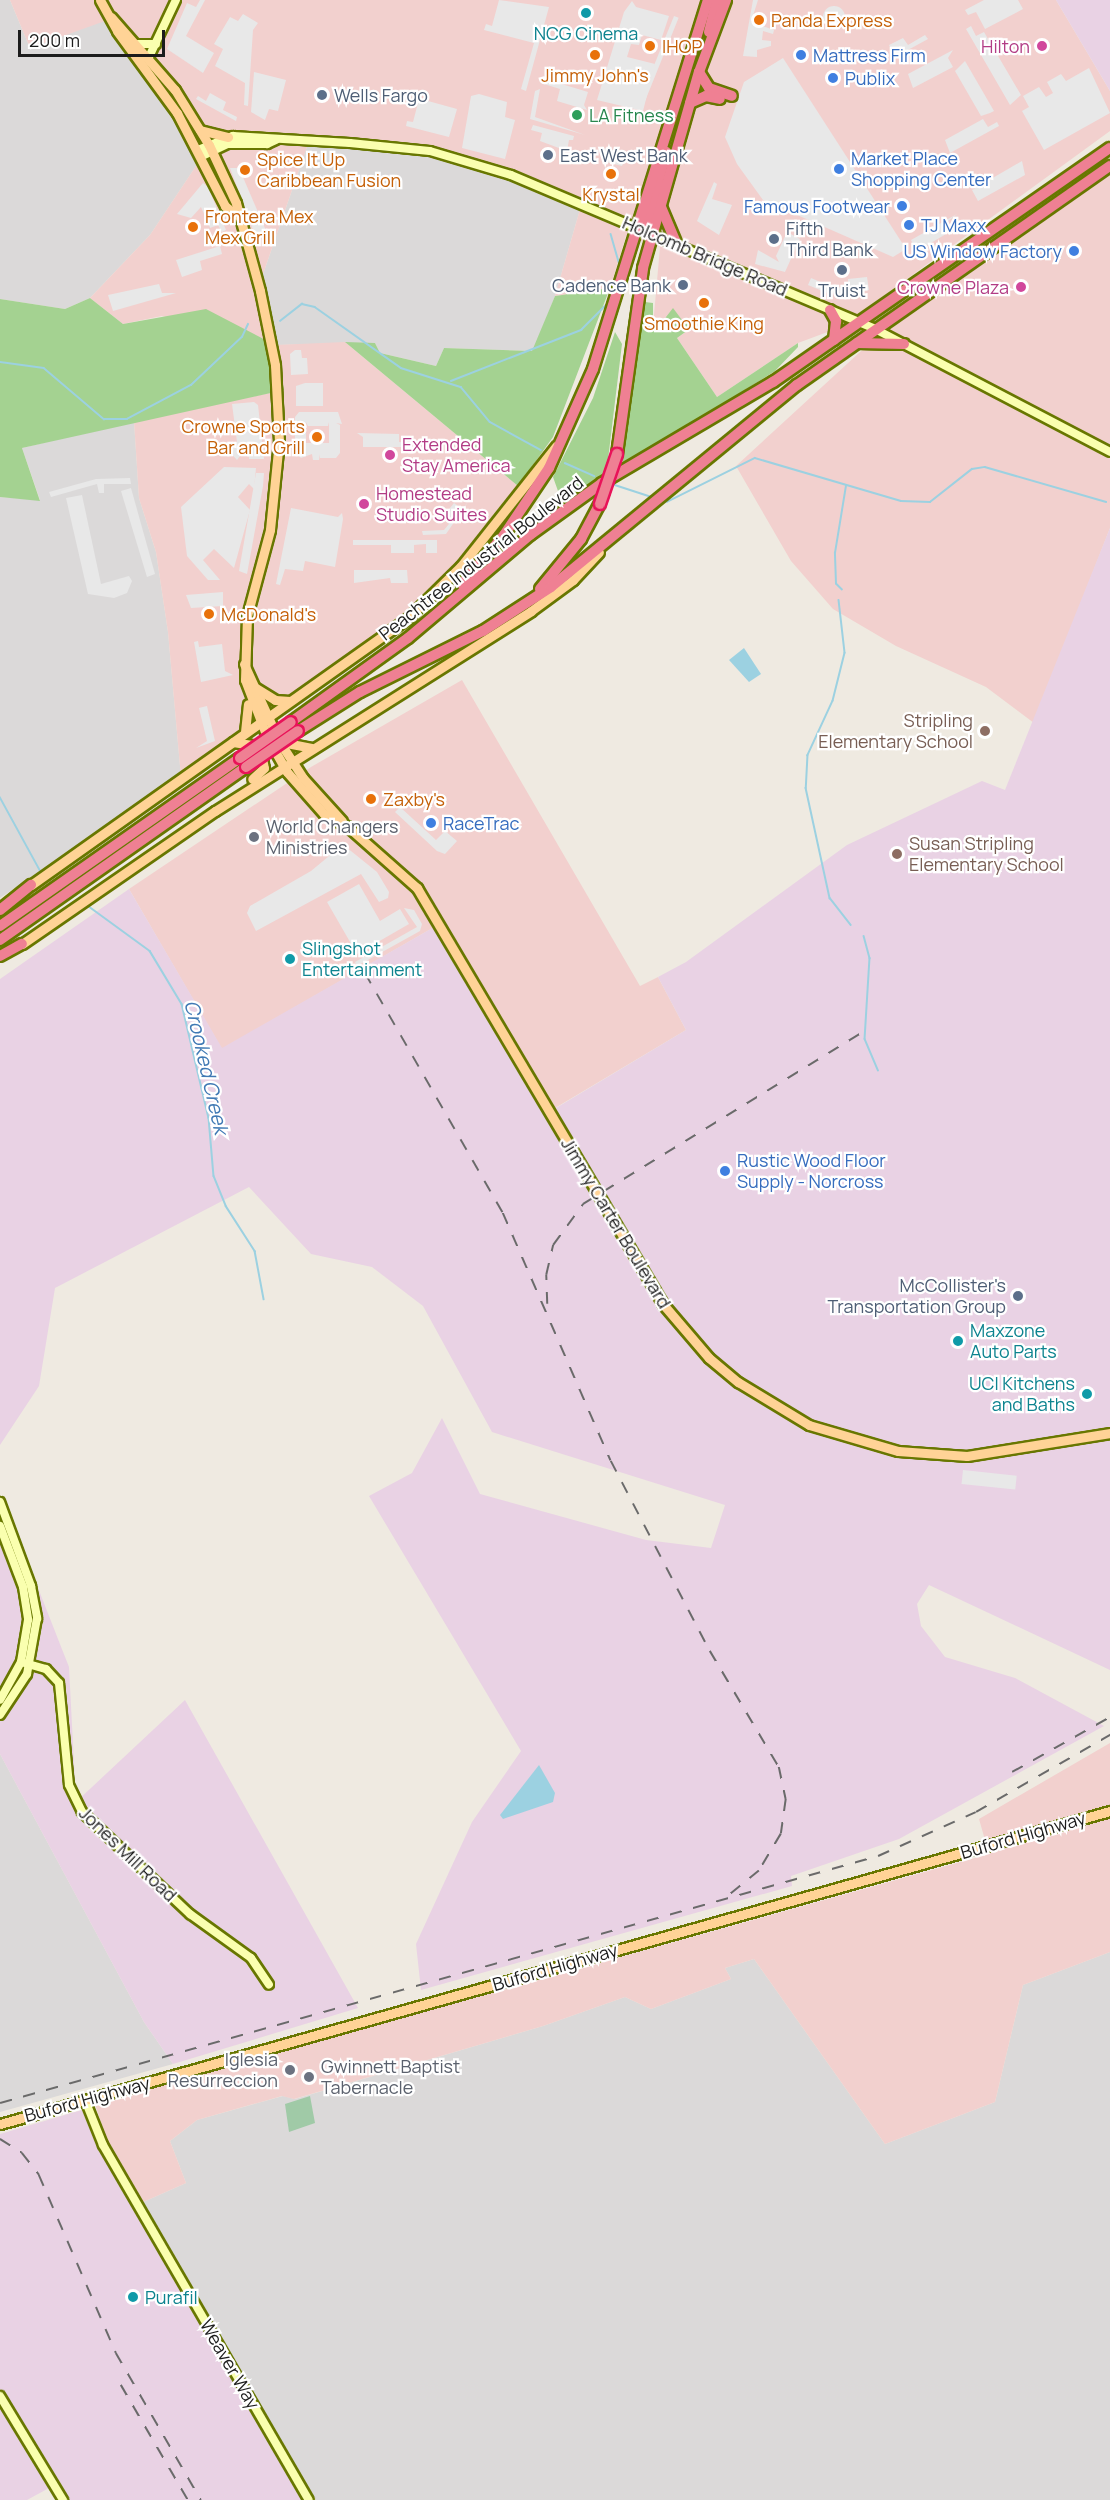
<!DOCTYPE html>
<style>
body{margin:0}
#map{position:relative;width:1110px;height:2500px;overflow:hidden;background:#efeae1;font-family:Manrope,sans-serif}
div>[style]{position:absolute}
.residential>*{inset:0;background:#dbd9d9}
.commercial>*{inset:0;background:#f2d0ce}
.industrial>*{inset:0;background:#e9d2e4}
.forest>*{inset:0;background:#a4d291}
.cemetery>*{inset:0;background:#a0caa7}
.parking>*{inset:0;background:#e8e8e8;transform-origin:0 0}
.round{border-radius:50%}
.water>*{inset:0;background:#9cd1e1}
.stream>*{height:1.5px;margin:-0.75px;padding:0 0.75px;transform-origin:0.75px;border-radius:0.75px;background:#9cd1e1}
.roads{filter:drop-shadow(2px 0 #687700) drop-shadow(-2px 0 #687700) drop-shadow(0 2px #687700) drop-shadow(0 -2px #687700)}
.secondary>*{height:8px;margin:-4px;padding:0 4px;transform-origin:4px;border-radius:4px;background:#faffaf}
.primary>*{height:9px;margin:-4.5px;padding:0 4.5px;transform-origin:4.5px;border-radius:4.5px;background:#ffd396}
.highway>*{height:10px;margin:-5px;padding:0 5px;transform-origin:5px;border-radius:5px;background:#ef8093}
.rail>*{height:1.5px;margin-top:-0.75px;transform-origin:0;background:repeating-linear-gradient(90deg,#6a6a6a 0 12px,transparent 0 24px)}
.bridges{filter:drop-shadow(2px 0 #e81359) drop-shadow(-2px 0 #e81359) drop-shadow(0 2px #e81359) drop-shadow(0 -2px #e81359)}
.highway-bridge>*{height:10px;margin:-5px;padding:0 5px;transform-origin:5px;border-radius:5px;background:#ef8093}
.dots>*{width:16px;height:16px;translate:-50% -50%;box-sizing:border-box;border:3px solid #fff;border-radius:50%}
span{translate:-50% -50%;white-space:nowrap;text-align:center;line-height:1.15;-webkit-text-stroke:4.5px #fff;paint-order:stroke}
.food-label{font-size:18px;color:#c56008}
.left{translate:0 -50%;text-align:left}
.right{translate:-100% -50%;text-align:right}
.culture-label{font-size:18px;color:#0d838f}
.hotel-label{font-size:18px;color:#b23c85}
.shop-label{font-size:18px;color:#366cbe}
.service-label{font-size:18px;color:#4e5e75}
.leisure-label{font-size:18px;color:#27864d}
.street-label{font-size:18px;color:#1c1c1c}
.education-label{font-size:18px;color:#785e54}
.worship-label{font-size:18px;color:#5b616d}
.water-label{font-size:20px;color:#4079b4;font-style:italic}
.scale{position:absolute;left:18px;top:30px;width:147px;height:27px;box-sizing:border-box;border:3px solid #1c1c1c;border-top:0;padding-left:8px;font-size:18px;line-height:21px;white-space:nowrap;color:#1c1c1c;-webkit-text-stroke:4px #fff;paint-order:stroke}
</style>
<div id="map">
<div class="residential">
<i style="clip-path:polygon(0 0,10px 0,30px 48px,116px 16px,210px 145px,150px 235px,90px 298px,65px 309px,0 299px)"></i>
<i style="clip-path:polygon(310px 138px,429px 148px,581px 206px,555px 296px,533px 351px,444px 348px,436px 366px,380px 353px,375px 343px,275px 345px,262px 277px)"></i>
<i style="clip-path:polygon(134px 421px,139px 498px,156px 552px,168px 632px,181px 777px,0 898px,0 497px,40px 500px,22px 448px)"></i>
<i style="clip-path:polygon(0 1754px,144px 2022px,173px 2064px,0 2112px)"></i>
<i style="clip-path:polygon(1110px 1952px,1110px 2500px,316px 2500px,141px 2203px,186px 2183px,170px 2141px,197px 2120px,283px 2096px,295px 2099px,543px 2026px,625px 1997px,651px 2009px,731px 1979px,725px 1968px,754px 1959px,885px 2144px,995px 2102px,1023px 1985px)"></i>
</div>
<div class="commercial">
<i style="clip-path:polygon(10px 0,1056px 0,1110px 91px,1110px 131px,841px 327px,798px 343px,717px 397px,677px 338px,700px 322px,653px 326px,660px 247px,626px 236px,610px 288px,555px 296px,581px 206px,429px 148px,310px 138px,262px 277px,275px 345px,345px 342px,518px 486px,473px 547px,409px 612px,181px 777px,168px 632px,156px 552px,139px 498px,134px 421px,284px 390px,275px 345px,162px 316px,123px 324px,90px 298px,150px 235px,210px 145px,116px 17px,30px 48px)"></i>
<i style="clip-path:polygon(1110px 174px,1110px 528px,1034px 723px,986px 687px,896px 646px,833px 609px,791px 561px,736px 466px,872px 341px)"></i>
<i style="clip-path:polygon(462px 680px,640px 986px,658px 977px,686px 1030px,545px 1114px,443px 922px,222px 1049px,129px 889px,311px 767px)"></i>
<i style="clip-path:polygon(1110px 1743px,1110px 1952px,1023px 1985px,995px 2102px,885px 2144px,754px 1959px,725px 1968px,731px 1979px,651px 2009px,625px 1997px,543px 2026px,294px 2099px,282px 2096px,197px 2120px,170px 2141px,186px 2183px,141px 2203px,111px 2153px,95px 2104px,989px 1854px,979px 1819px)"></i>
</div>
<div class="industrial">
<i style="clip-path:polygon(1056px 0,1110px 0,1110px 91px)"></i>
<i style="clip-path:polygon(1110px 528px,1110px 1670px,929px 1585px,917px 1604px,921px 1626px,945px 1657px,1015px 1678px,1104px 1726px,899px 1839px,791px 1876px,792px 1886px,421px 1990px,416px 1944px,472px 1822px,521px 1751px,369px 1496px,412px 1473px,442px 1418px,480px 1494px,646px 1540px,711px 1548px,725px 1505px,492px 1432px,423px 1306px,372px 1267px,311px 1254px,249px 1187px,55px 1288px,39px 1386px,0 1445px,0 979px,129px 889px,222px 1048px,443px 922px,546px 1114px,686px 1030px,658px 977px,686px 962px,847px 845px,982px 781px,1005px 790px)"></i>
<i style="clip-path:polygon(11px 1519px,69px 1667px,76px 1802px,185px 1700px,358px 2008px,173px 2064px,144px 2022px,0 1754px,0 1525px)"></i>
<i style="clip-path:polygon(82px 2110px,94px 2140px,302px 2500px,70px 2500px,60px 2482px,27px 2500px,0 2500px,0 2134px)"></i>
</div>
<div class="forest">
<i style="clip-path:polygon(610px 288px,553px 437px,518px 486px,345px 342px,375px 343px,380px 353px,436px 366px,444px 348px,532px 351px,555px 296px)"></i>
<i style="clip-path:polygon(90px 298px,123px 324px,206px 309px,275px 345px,284px 390px,22px 448px,40px 501px,0 497px,0 299px,65px 309px)"></i>
<i style="clip-path:polygon(645px 302px,653px 303px,653px 326px,659px 326px,673px 308px,685px 324px,702px 320px,677px 338px,717px 397px,798px 343px,798px 347px,775px 371px,622px 467px)"></i>
<i style="clip-path:polygon(615px 332px,622px 344px,606px 476px,577px 495px,558px 491px,553px 477px,593px 398px)"></i>
</div>
<div class="cemetery">
<i style="clip-path:polygon(310px 2096px,315px 2123px,289px 2132px,285px 2104px)"></i>
</div>
<div class="parking">
<i style="clip-path:polygon(200px 0,205px 0,186px 36px,214px 53px,203px 73px,167px 49px,187px 3px,196px 7px)"></i>
<i style="clip-path:polygon(499px 0,549px 7px,526px 91px,521px 89px,534px 43px,484px 30px,486px 24px,492px 26px)"></i>
<i style="clip-path:polygon(753px 0,758px 0,751px 22px,774px 30px,773px 34px,763px 31px,762px 40px,771px 41px,771px 46px,757px 50px,757px 57px,743px 56px)"></i>
<i style="clip-path:polygon(984px 0,1018px 0,1023px 9px,985px 29px,976px 12px,968px 15px,965px 10px)"></i>
<i style="clip-path:polygon(632px 1px,636px 7px,669px 16px,661px 40px,642px 35px,639px 45px,631px 44px,627px 57px,655px 64px,643px 111px,597px 100px,624px 12px)"></i>
<i class="round" style="left:823px;top:6px;width:22px;height:22px"></i>
<i style="clip-path:polygon(243px 14px,258px 23px,253px 30px,248px 106px,244px 105px,245px 83px,215px 66px,223px 49px,214px 44px,230px 17px,238px 21px)"></i>
<i style="left:674px;top:16px;width:5px;height:98px;rotate:22deg"></i>
<i style="clip-path:polygon(971px 26px,976px 36px,984px 32px,1021px 95px,1010px 105px,966px 29px)"></i>
<i style="clip-path:polygon(925px 35px,928px 39px,895px 57px,889px 45px,903px 38px,908px 45px)"></i>
<i style="clip-path:polygon(953px 50px,948px 58px,953px 67px,913px 88px,908px 74px)"></i>
<i style="clip-path:polygon(783px 58px,906px 249px,893px 257px,763px 200px,737px 164px,725px 137px,744px 82px)"></i>
<i style="clip-path:polygon(965px 61px,994px 111px,990px 113px,981px 116px,955px 71px)"></i>
<i style="clip-path:polygon(1089px 68px,1110px 113px,1044px 150px,1022px 111px,1029px 107px,1023px 96px,1039px 87px,1046px 97px,1053px 93px,1047px 82px,1061px 74px,1066px 81px)"></i>
<i style="clip-path:polygon(254px 72px,286px 80px,278px 111px,269px 109px,265px 120px,251px 112px)"></i>
<i style="clip-path:polygon(545px 79px,588px 92px,584px 105px,587px 110px,557px 101px,560px 89px,544px 84px)"></i>
<i style="clip-path:polygon(540px 89px,535px 117px,585px 135px,530px 119px,535px 91px)"></i>
<i style="clip-path:polygon(210px 93px,226px 102px,223px 110px,237px 117px,236px 121px,196px 99px,198px 96px,206px 101px)"></i>
<i style="clip-path:polygon(479px 94px,507px 102px,505px 117px,515px 120px,505px 159px,462px 148px,471px 96px)"></i>
<i style="clip-path:polygon(410px 96px,457px 109px,449px 137px,406px 126px,407px 121px,413px 122px,418px 103px)"></i>
<i style="clip-path:polygon(983px 119px,988px 127px,997px 122px,999px 126px,950px 153px,945px 140px)"></i>
<i style="clip-path:polygon(533px 125px,574px 136px,573px 140px,569px 140px,567px 151px,540px 141px,542px 133px,531px 130px)"></i>
<i style="clip-path:polygon(605px 148px,636px 156px,635px 161px,625px 159px,622px 166px,602px 161px)"></i>
<i style="clip-path:polygon(1022px 161px,1025px 175px,978px 201px,972px 190px)"></i>
<i style="clip-path:polygon(230px 168px,239px 168px,267px 233px,256px 238px)"></i>
<i style="clip-path:polygon(714px 182px,717px 184px,712px 199px,732px 205px,719px 235px,697px 221px)"></i>
<i style="clip-path:polygon(203px 183px,208px 187px,226px 230px,222px 232px,218px 225px,210px 228px,201px 207px,191px 218px,177px 214px)"></i>
<i style="clip-path:polygon(957px 214px,942px 226px,946px 234px,919px 250px,913px 244px,911px 240px)"></i>
<i style="clip-path:polygon(787px 232px,800px 239px,785px 272px,755px 264px,758px 250px,779px 262px,776px 256px)"></i>
<i style="clip-path:polygon(220px 246px,222px 254px,200px 261px,202px 270px,182px 277px,176px 260px)"></i>
<i style="clip-path:polygon(867px 277px,869px 290px,835px 295px,835px 290px,832px 295px,808px 285px,811px 278px,835px 288px,848px 286px,848px 279px)"></i>
<i style="clip-path:polygon(159px 284px,162px 293px,176px 293px,113px 311px,108px 295px)"></i>
<i style="clip-path:polygon(295px 350px,301px 350px,302px 358px,307px 358px,308px 374px,291px 375px,290px 354px)"></i>
<i style="clip-path:polygon(305px 383px,323px 383px,323px 406px,296px 406px,296px 386px)"></i>
<i style="clip-path:polygon(254px 402px,258px 405px,264px 459px,249px 459px,249px 445px,237px 460px,226px 448px,237px 442px,232px 404px)"></i>
<i style="clip-path:polygon(evenodd,299px 412px,338px 412px,342px 424px,336px 423px,340px 425px,340px 453px,336px 458px,320px 458px,320px 454px,319px 460px,313px 460px,312px 454px,301px 458px,295px 453px,295px 417px,299px 412px,306px 422px,308px 426px,328px 426px,329px 422px,329px 443px,306px 443px,306px 422px)"></i>
<i style="clip-path:polygon(357px 433px,399px 434px,399px 442px,412px 443px,412px 447px,363px 447px,363px 437px)"></i>
<i style="clip-path:polygon(224px 467px,256px 468px,254px 489px,249px 484px,238px 497px,250px 510px,234px 568px,214px 549px,203px 560px,220px 580px,208px 580px,187px 556px,181px 507px)"></i>
<i style="clip-path:polygon(256px 473px,264px 473px,263px 486px,247px 574px,239px 571px)"></i>
<i style="clip-path:polygon(130px 478px,131px 484px,104px 484px,104px 493px,99px 493px,97px 484px,51px 497px,49px 492px,96px 479px)"></i>
<i style="clip-path:polygon(131px 488px,155px 574px,147px 577px,121px 491px)"></i>
<i style="clip-path:polygon(82px 495px,101px 584px,129px 576px,132px 581px,127px 593px,114px 598px,88px 594px,66px 498px)"></i>
<i style="clip-path:polygon(468px 502px,446px 534px,423px 535px,422px 531px,444px 530px,449px 524px,442px 518px,454px 503px,462px 509px)"></i>
<i style="clip-path:polygon(291px 508px,338px 517px,342px 513px,343px 519px,335px 567px,305px 561px,303px 571px,285px 569px,280px 585px,276px 584px)"></i>
<i style="clip-path:polygon(353px 540px,437px 540px,437px 553px,426px 553px,426px 544px,414px 545px,414px 553px,391px 553px,391px 545px,353px 545px)"></i>
<i style="clip-path:polygon(354px 570px,407px 570px,408px 583px,391px 583px,390px 578px,354px 583px)"></i>
<i style="clip-path:polygon(223px 592px,223px 606px,191px 608px,186px 595px)"></i>
<i style="clip-path:polygon(198px 641px,199px 647px,222px 644px,225px 671px,233px 675px,201px 682px,194px 642px)"></i>
<i style="clip-path:polygon(207px 706px,215px 741px,196px 748px,207px 741px,199px 708px)"></i>
<i style="clip-path:polygon(400px 807px,436px 840px,445px 831px,457px 841px,445px 854px,437px 851px,395px 812px)"></i>
<i style="clip-path:polygon(340px 847px,346px 847px,377px 872px,389px 892px,388px 898px,379px 902px,361px 874px,256px 931px,247px 913px,250px 906px,311px 871px)"></i>
<i style="clip-path:polygon(359px 884px,380px 921px,400px 909px,409px 924px,357px 954px,327px 902px)"></i>
<i style="clip-path:polygon(404px 908px,414px 910px,422px 924px,420px 931px,357px 966px,355px 962px,417px 927px)"></i>
<i style="left:963px;top:1470px;width:54px;height:14px;rotate:6deg"></i>
</div>
<div class="water">
<i style="clip-path:polygon(744px 648px,761px 674px,749px 682px,729px 660px)"></i>
<i style="clip-path:polygon(539px 1765px,555px 1793px,553px 1802px,503px 1819px,500px 1815px)"></i>
</div>
<div class="stream">
<i style="left:611px;top:234px;width:32px;rotate:74deg"></i>
<i style="left:280px;top:321px;width:28px;rotate:-38deg"></i>
<i style="left:302px;top:304px;width:13px;rotate:13deg"></i>
<i style="left:315px;top:307px;width:105px;rotate:35.3deg"></i>
<i style="left:401px;top:368px;width:63px;rotate:17.6deg"></i>
<i style="left:461px;top:387px;width:45px;rotate:50.4deg"></i>
<i style="left:490px;top:422px;width:58px;rotate:28.8deg"></i>
<i style="left:0;top:362px;width:44px;rotate:7.8deg"></i>
<i style="left:44px;top:368px;width:79px;rotate:40.4deg"></i>
<i style="left:104px;top:419px;width:23px"></i>
<i style="left:127px;top:419px;width:72px;rotate:-28deg"></i>
<i style="left:191px;top:385px;width:70px;rotate:-43.3deg"></i>
<i style="left:242px;top:337px;width:14px;rotate:-65deg"></i>
<i style="left:451px;top:381px;width:140px;rotate:-21.4deg"></i>
<i style="left:581px;top:330px;width:38px;rotate:-45deg"></i>
<i style="left:565px;top:463px;width:32px;rotate:24deg"></i>
<i style="left:615px;top:485px;width:39px;rotate:18deg"></i>
<i style="left:667px;top:502px;width:98px;rotate:-26.6deg"></i>
<i style="left:755px;top:458px;width:152px;rotate:16.4deg"></i>
<i style="left:901px;top:501px;width:29px;rotate:2deg"></i>
<i style="left:930px;top:502px;width:53px;rotate:-38.2deg"></i>
<i style="left:972px;top:469px;width:13px;rotate:-9deg"></i>
<i style="left:985px;top:467px;width:126px;rotate:16.1deg"></i>
<i style="left:842px;top:590px;width:8px;rotate:-135deg"></i>
<i style="left:836px;top:584px;width:31px;rotate:-92deg"></i>
<i style="left:835px;top:553px;width:68px;rotate:-80.7deg"></i>
<i style="left:839px;top:600px;width:53px;rotate:83.5deg"></i>
<i style="left:845px;top:653px;width:49px;rotate:104deg"></i>
<i style="left:833px;top:701px;width:60px;rotate:114.8deg"></i>
<i style="left:808px;top:755px;width:33px;rotate:93deg"></i>
<i style="left:806px;top:788px;width:113px;rotate:77.7deg"></i>
<i style="left:830px;top:898px;width:34px;rotate:52deg"></i>
<i style="left:0;top:797px;width:83px;rotate:61.3deg"></i>
<i style="left:87px;top:905px;width:78px;rotate:36.1deg"></i>
<i style="left:150px;top:951px;width:62px;rotate:58.9deg"></i>
<i style="left:182px;top:1004px;width:117px;rotate:76.7deg"></i>
<i style="left:209px;top:1118px;width:58px;rotate:85.1deg"></i>
<i style="left:214px;top:1176px;width:32px;rotate:68deg"></i>
<i style="left:226px;top:1206px;width:54px;rotate:57.2deg"></i>
<i style="left:255px;top:1251px;width:49px;rotate:79.4deg"></i>
<i style="left:864px;top:936px;width:23px;rotate:75deg"></i>
<i style="left:870px;top:958px;width:81px;rotate:93.5deg"></i>
<i style="left:865px;top:1039px;width:34px;rotate:67deg"></i>
</div>
<div class="roads">
<div class="secondary">
<i style="left:138px;top:44px;width:18px"></i>
<i style="left:141px;top:57px;width:8px"></i>
<i style="left:149px;top:57px;width:63px;rotate:-64.7deg"></i>
<i style="left:198px;top:150px;width:38px;rotate:-22deg"></i>
<i style="left:233px;top:136px;width:117px;rotate:3.4deg"></i>
<i style="left:350px;top:143px;width:80px;rotate:5.7deg"></i>
<i style="left:430px;top:151px;width:84px;rotate:16.5deg"></i>
<i style="left:511px;top:175px;width:395px;rotate:22.9deg"></i>
<i style="left:875px;top:329px;width:265px;rotate:27.6deg"></i>
<i style="left:202px;top:156px;width:29px;rotate:-25deg"></i>
<i style="left:228px;top:144px;width:39px"></i>
<i style="left:267px;top:144px;width:10px;rotate:-24deg"></i>
<i style="left:0;top:1502px;width:90px;rotate:69.7deg"></i>
<i style="left:31px;top:1586px;width:33px;rotate:79deg"></i>
<i style="left:37px;top:1618px;width:57px;rotate:100.1deg"></i>
<i style="left:27px;top:1674px;width:49px;rotate:123.4deg"></i>
<i style="left:0;top:1526px;width:65px;rotate:69.3deg"></i>
<i style="left:23px;top:1587px;width:33px;rotate:81deg"></i>
<i style="left:28px;top:1620px;width:43px;rotate:99.5deg"></i>
<i style="left:21px;top:1662px;width:43px;rotate:118.9deg"></i>
<i style="left:21px;top:1662px;width:26px;rotate:16deg"></i>
<i style="left:46px;top:1669px;width:19px;rotate:47deg"></i>
<i style="left:59px;top:1683px;width:102px;rotate:84.4deg"></i>
<i style="left:69px;top:1785px;width:30px;rotate:64deg"></i>
<i style="left:82px;top:1812px;width:149px;rotate:43.4deg"></i>
<i style="left:190px;top:1914px;width:75px;rotate:35.8deg"></i>
<i style="left:251px;top:1958px;width:32px;rotate:56deg"></i>
<i style="left:85px;top:2100px;width:48px;rotate:68.2deg"></i>
<i style="left:103px;top:2145px;width:410px;rotate:59.9deg"></i>
<i style="left:0;top:2396px;width:122px;rotate:58.8deg"></i>
</div>
<div class="primary">
<i style="left:100px;top:0;width:35px;rotate:61deg"></i>
<i style="left:117px;top:31px;width:102px;rotate:53.8deg"></i>
<i style="left:177px;top:113px;width:105px;rotate:62.7deg"></i>
<i style="left:225px;top:206px;width:14px;rotate:39deg"></i>
<i style="left:111px;top:17px;width:97px;rotate:48.8deg"></i>
<i style="left:175px;top:90px;width:65px;rotate:58.3deg"></i>
<i style="left:209px;top:145px;width:64px;rotate:65deg"></i>
<i style="left:236px;top:203px;width:91px;rotate:74.7deg"></i>
<i style="left:260px;top:291px;width:76px;rotate:78.5deg"></i>
<i style="left:275px;top:365px;width:76px;rotate:87deg"></i>
<i style="left:279px;top:441px;width:89px;rotate:95.8deg"></i>
<i style="left:270px;top:530px;width:89px;rotate:105deg"></i>
<i style="left:247px;top:616px;width:64px;rotate:91.8deg"></i>
<i style="left:245px;top:680px;width:61px;rotate:68.9deg"></i>
<i style="left:267px;top:737px;width:40px;rotate:60.3deg"></i>
<i style="left:287px;top:772px;width:56px;rotate:48.6deg"></i>
<i style="left:324px;top:814px;width:26px;rotate:28deg"></i>
<i style="left:347px;top:826px;width:94px;rotate:41.5deg"></i>
<i style="left:417px;top:888px;width:482px;rotate:59.4deg"></i>
<i style="left:662px;top:1303px;width:72px;rotate:49.5deg"></i>
<i style="left:709px;top:1358px;width:38px;rotate:40deg"></i>
<i style="left:738px;top:1382px;width:83px;rotate:31.2deg"></i>
<i style="left:809px;top:1425px;width:93px;rotate:16.3deg"></i>
<i style="left:898px;top:1451px;width:69px;rotate:4.1deg"></i>
<i style="left:967px;top:1456px;width:145px;rotate:-9.1deg"></i>
<i style="left:200px;top:130px;width:29px;rotate:14deg"></i>
<i style="left:244px;top:664px;width:85px;rotate:65.6deg"></i>
<i style="left:279px;top:741px;width:44px;rotate:57deg"></i>
<i style="left:303px;top:778px;width:58px;rotate:47.8deg"></i>
<i style="left:256px;top:688px;width:22px;rotate:32deg"></i>
<i style="left:275px;top:700px;width:15px;rotate:4deg"></i>
<i style="left:245px;top:732px;width:28px;rotate:-84deg"></i>
<i style="left:233px;top:742px;width:19px;rotate:9deg"></i>
<i style="left:252px;top:745px;width:16px;rotate:52deg"></i>
<i style="left:262px;top:758px;width:10px;rotate:79deg"></i>
<i style="left:264px;top:768px;width:16px;rotate:137deg"></i>
<i style="left:281px;top:742px;width:31px;rotate:11deg"></i>
<i style="left:31px;top:885px;width:462px;rotate:-35.3deg"></i>
<i style="left:408px;top:618px;width:74px;rotate:-44.5deg"></i>
<i style="left:461px;top:566px;width:153px;rotate:-51.6deg"></i>
<i style="left:22px;top:944px;width:234px;rotate:-34.6deg"></i>
<i style="left:215px;top:811px;width:374px;rotate:-32.3deg"></i>
<i style="left:531px;top:611px;width:52px;rotate:-36.4deg"></i>
<i style="left:573px;top:580px;width:38px;rotate:-47deg"></i>
<i style="left:0;top:2124px;width:1153px;rotate:-15.75deg"></i>
</div>
<div class="highway">
<i style="left:709px;top:32px;width:33px;rotate:-76deg"></i>
<i style="left:699px;top:72px;width:19px;rotate:58deg"></i>
<i style="left:709px;top:88px;width:24px;rotate:19deg"></i>
<i style="left:690px;top:103px;width:17px;rotate:-24deg"></i>
<i style="left:706px;top:96px;width:14px;rotate:12deg"></i>
<i style="left:661px;top:207px;width:41px;rotate:67.2deg"></i>
<i style="left:645px;top:231px;width:82px;rotate:-75.1deg"></i>
<i style="left:830px;top:310px;width:13px;rotate:61deg"></i>
<i style="left:836px;top:321px;width:19px;rotate:96deg"></i>
<i style="left:857px;top:343px;width:47px;rotate:1.2deg"></i>
<i style="left:617px;top:454px;width:188px;rotate:-82deg"></i>
<i style="left:643px;top:268px;width:204px;rotate:-74.1deg"></i>
<i style="left:699px;top:72px;width:77px;rotate:-69.4deg"></i>
<i style="left:462px;top:584px;width:65px;rotate:-49.4deg"></i>
<i style="left:504px;top:535px;width:81px;rotate:-56.1deg"></i>
<i style="left:549px;top:468px;width:108px;rotate:-66deg"></i>
<i style="left:593px;top:369px;width:387px;rotate:-72.7deg"></i>
<i style="left:540px;top:589px;width:65px;rotate:-50.6deg"></i>
<i style="left:581px;top:539px;width:40px;rotate:-62deg"></i>
<i style="left:291px;top:722px;width:144px;rotate:-35.7deg"></i>
<i style="left:408px;top:638px;width:160px;rotate:-40.2deg"></i>
<i style="left:530px;top:535px;width:89px;rotate:-35.8deg"></i>
<i style="left:602px;top:483px;width:199px;rotate:-30.6deg"></i>
<i style="left:773px;top:382px;width:410px;rotate:-34.8deg"></i>
<i style="left:298px;top:731px;width:73px;rotate:-32.2deg"></i>
<i style="left:360px;top:692px;width:137px;rotate:-26.4deg"></i>
<i style="left:483px;top:631px;width:81px;rotate:-32.9deg"></i>
<i style="left:551px;top:587px;width:318px;rotate:-39.4deg"></i>
<i style="left:797px;top:385px;width:382px;rotate:-35deg"></i>
<i style="left:0;top:910px;width:40px;rotate:-39deg"></i>
<i style="left:0;top:926px;width:293px;rotate:-35deg"></i>
<i style="left:0;top:940px;width:301px;rotate:-35.1deg"></i>
<i style="left:0;top:956px;width:25px;rotate:-29deg"></i>
</div>
</div>
<div class="rail">
<i style="left:365px;top:973px;width:277px;rotate:60.1deg"></i>
<i style="left:503px;top:1213px;width:270px;rotate:66.5deg"></i>
<i style="left:611px;top:1461px;width:214px;rotate:62.5deg"></i>
<i style="left:710px;top:1651px;width:135px;rotate:59.3deg"></i>
<i style="left:779px;top:1767px;width:33px;rotate:78deg"></i>
<i style="left:786px;top:1799px;width:35px;rotate:98deg"></i>
<i style="left:781px;top:1834px;width:43px;rotate:120.7deg"></i>
<i style="left:759px;top:1871px;width:38px;rotate:141deg"></i>
<i style="left:547px;top:1304px;width:29px;rotate:-92deg"></i>
<i style="left:546px;top:1275px;width:31px;rotate:-77deg"></i>
<i style="left:553px;top:1245px;width:51px;rotate:-53.8deg"></i>
<i style="left:583px;top:1204px;width:329px;rotate:-31.6deg"></i>
<i style="left:1012px;top:1772px;width:112px;rotate:-29.3deg"></i>
<i style="left:0;top:2103px;width:912px;rotate:-15.71deg"></i>
<i style="left:878px;top:1856px;width:107px;rotate:-24.2deg"></i>
<i style="left:976px;top:1812px;width:155px;rotate:-29.9deg"></i>
<i style="left:0;top:2139px;width:26px;rotate:32deg"></i>
<i style="left:22px;top:2153px;width:28px;rotate:52deg"></i>
<i style="left:39px;top:2175px;width:194px;rotate:66.6deg"></i>
<i style="left:116px;top:2353px;width:170px;rotate:60deg"></i>
<i style="left:121px;top:2385px;width:133px;rotate:59.8deg"></i>
</div>
<div class="bridges">
<div class="highway-bridge">
<i style="left:600px;top:504px;width:53px;rotate:-71.2deg"></i>
<i style="left:240px;top:758px;width:62px;rotate:-35.2deg"></i>
<i style="left:246px;top:767px;width:63px;rotate:-34.7deg"></i>
</div>
</div>
<div class="dots">
<i style="left:586px;top:13px;background:#0f9aa8"></i>
<i style="left:759px;top:20px;background:#e8710a"></i>
<i style="left:650px;top:46px;background:#e8710a"></i>
<i style="left:1042px;top:46px;background:#d1479c"></i>
<i style="left:595px;top:55px;background:#e8710a"></i>
<i style="left:801px;top:55px;background:#3f7fe0"></i>
<i style="left:833px;top:78px;background:#3f7fe0"></i>
<i style="left:322px;top:95px;background:#5c6f8a"></i>
<i style="left:577px;top:115px;background:#2e9e5b"></i>
<i style="left:548px;top:155px;background:#5c6f8a"></i>
<i style="left:839px;top:169px;background:#3f7fe0"></i>
<i style="left:245px;top:170px;background:#e8710a"></i>
<i style="left:611px;top:174px;background:#e8710a"></i>
<i style="left:902px;top:206px;background:#3f7fe0"></i>
<i style="left:909px;top:225px;background:#3f7fe0"></i>
<i style="left:193px;top:227px;background:#e8710a"></i>
<i style="left:774px;top:239px;background:#5c6f8a"></i>
<i style="left:1074px;top:251px;background:#3f7fe0"></i>
<i style="left:842px;top:270px;background:#5c6f8a"></i>
<i style="left:683px;top:285px;background:#5c6f8a"></i>
<i style="left:1021px;top:287px;background:#d1479c"></i>
<i style="left:704px;top:303px;background:#e8710a"></i>
<i style="left:317px;top:437px;background:#e8710a"></i>
<i style="left:390px;top:455px;background:#d1479c"></i>
<i style="left:364px;top:504px;background:#d1479c"></i>
<i style="left:209px;top:614px;background:#e8710a"></i>
<i style="left:985px;top:731px;background:#8d6e63"></i>
<i style="left:371px;top:799px;background:#e8710a"></i>
<i style="left:431px;top:823px;background:#3f7fe0"></i>
<i style="left:254px;top:837px;background:#6b7280"></i>
<i style="left:897px;top:854px;background:#8d6e63"></i>
<i style="left:290px;top:959px;background:#0f9aa8"></i>
<i style="left:725px;top:1171px;background:#3f7fe0"></i>
<i style="left:1018px;top:1296px;background:#5c6f8a"></i>
<i style="left:958px;top:1341px;background:#0f9aa8"></i>
<i style="left:1087px;top:1394px;background:#0f9aa8"></i>
<i style="left:290px;top:2070px;background:#6b7280"></i>
<i style="left:309px;top:2077px;background:#6b7280"></i>
<i style="left:133px;top:2297px;background:#0f9aa8"></i>
</div>
<div class="food-label">
<span class="left" style="left:771px;top:20px">Panda Express</span>
<span class="left" style="left:662px;top:46px">IHOP</span>
<span style="left:595px;top:75px">Jimmy John's</span>
<span class="left" style="left:257px;top:170px">Spice It Up<br>Caribbean Fusion</span>
<span style="left:611px;top:194px">Krystal</span>
<span class="left" style="left:205px;top:227px">Frontera Mex<br>Mex Grill</span>
<span style="left:704px;top:323px">Smoothie King</span>
<span class="right" style="left:305px;top:437px">Crowne Sports<br>Bar and Grill</span>
<span class="left" style="left:221px;top:614px">McDonald's</span>
<span class="left" style="left:383px;top:799px">Zaxby's</span>
</div>
<div class="culture-label">
<span style="left:586px;top:33px">NCG Cinema</span>
<span class="left" style="left:302px;top:959px">Slingshot<br>Entertainment</span>
<span class="left" style="left:970px;top:1341px">Maxzone<br>Auto Parts</span>
<span class="right" style="left:1075px;top:1394px">UCI Kitchens<br>and Baths</span>
<span class="left" style="left:145px;top:2297px">Purafil</span>
</div>
<div class="hotel-label">
<span class="right" style="left:1030px;top:46px">Hilton</span>
<span class="right" style="left:1009px;top:287px">Crowne Plaza</span>
<span class="left" style="left:402px;top:455px">Extended<br>Stay America</span>
<span class="left" style="left:376px;top:504px">Homestead<br>Studio Suites</span>
</div>
<div class="shop-label">
<span class="left" style="left:813px;top:55px">Mattress Firm</span>
<span class="left" style="left:845px;top:78px">Publix</span>
<span class="left" style="left:851px;top:169px">Market Place<br>Shopping Center</span>
<span class="right" style="left:890px;top:206px">Famous Footwear</span>
<span class="left" style="left:921px;top:225px">TJ Maxx</span>
<span class="right" style="left:1062px;top:251px">US Window Factory</span>
<span class="left" style="left:443px;top:823px">RaceTrac</span>
<span class="left" style="left:737px;top:1171px">Rustic Wood Floor<br>Supply - Norcross</span>
</div>
<div class="service-label">
<span class="left" style="left:334px;top:95px">Wells Fargo</span>
<span class="left" style="left:560px;top:155px">East West Bank</span>
<span class="left" style="left:786px;top:239px">Fifth<br>Third Bank</span>
<span class="right" style="left:671px;top:285px">Cadence Bank</span>
<span style="left:842px;top:290px">Truist</span>
<span class="right" style="left:1006px;top:1296px">McCollister's<br>Transportation Group</span>
</div>
<div class="leisure-label">
<span class="left" style="left:589px;top:115px">LA Fitness</span>
</div>
<div class="street-label">
<span style="left:705px;top:256px;rotate:23deg">Holcomb Bridge Road</span>
<span style="left:481px;top:558px;rotate:-38deg">Peachtree Industrial Boulevard</span>
<span style="left:616px;top:1223px;rotate:59deg">Jimmy Carter Boulevard</span>
<span style="left:1023px;top:1835px;rotate:-16deg">Buford Highway</span>
<span style="left:128px;top:1854px;rotate:44deg">Jones Mill Road</span>
<span style="left:555px;top:1967px;rotate:-16deg">Buford Highway</span>
<span style="left:87px;top:2099px;rotate:-15deg">Buford Highway</span>
<span style="left:230px;top:2364px;rotate:60deg">Weaver Way</span>
</div>
<div class="education-label">
<span class="right" style="left:973px;top:731px">Stripling<br>Elementary School</span>
<span class="left" style="left:909px;top:854px">Susan Stripling<br>Elementary School</span>
</div>
<div class="worship-label">
<span class="left" style="left:266px;top:837px">World Changers<br>Ministries</span>
<span class="right" style="left:278px;top:2070px">Iglesia<br>Resurreccion</span>
<span class="left" style="left:321px;top:2077px">Gwinnett Baptist<br>Tabernacle</span>
</div>
<div class="water-label">
<span style="left:207px;top:1067px;rotate:77deg">Crooked Creek</span>
</div>
<div class="scale">200 m</div>
</div>
